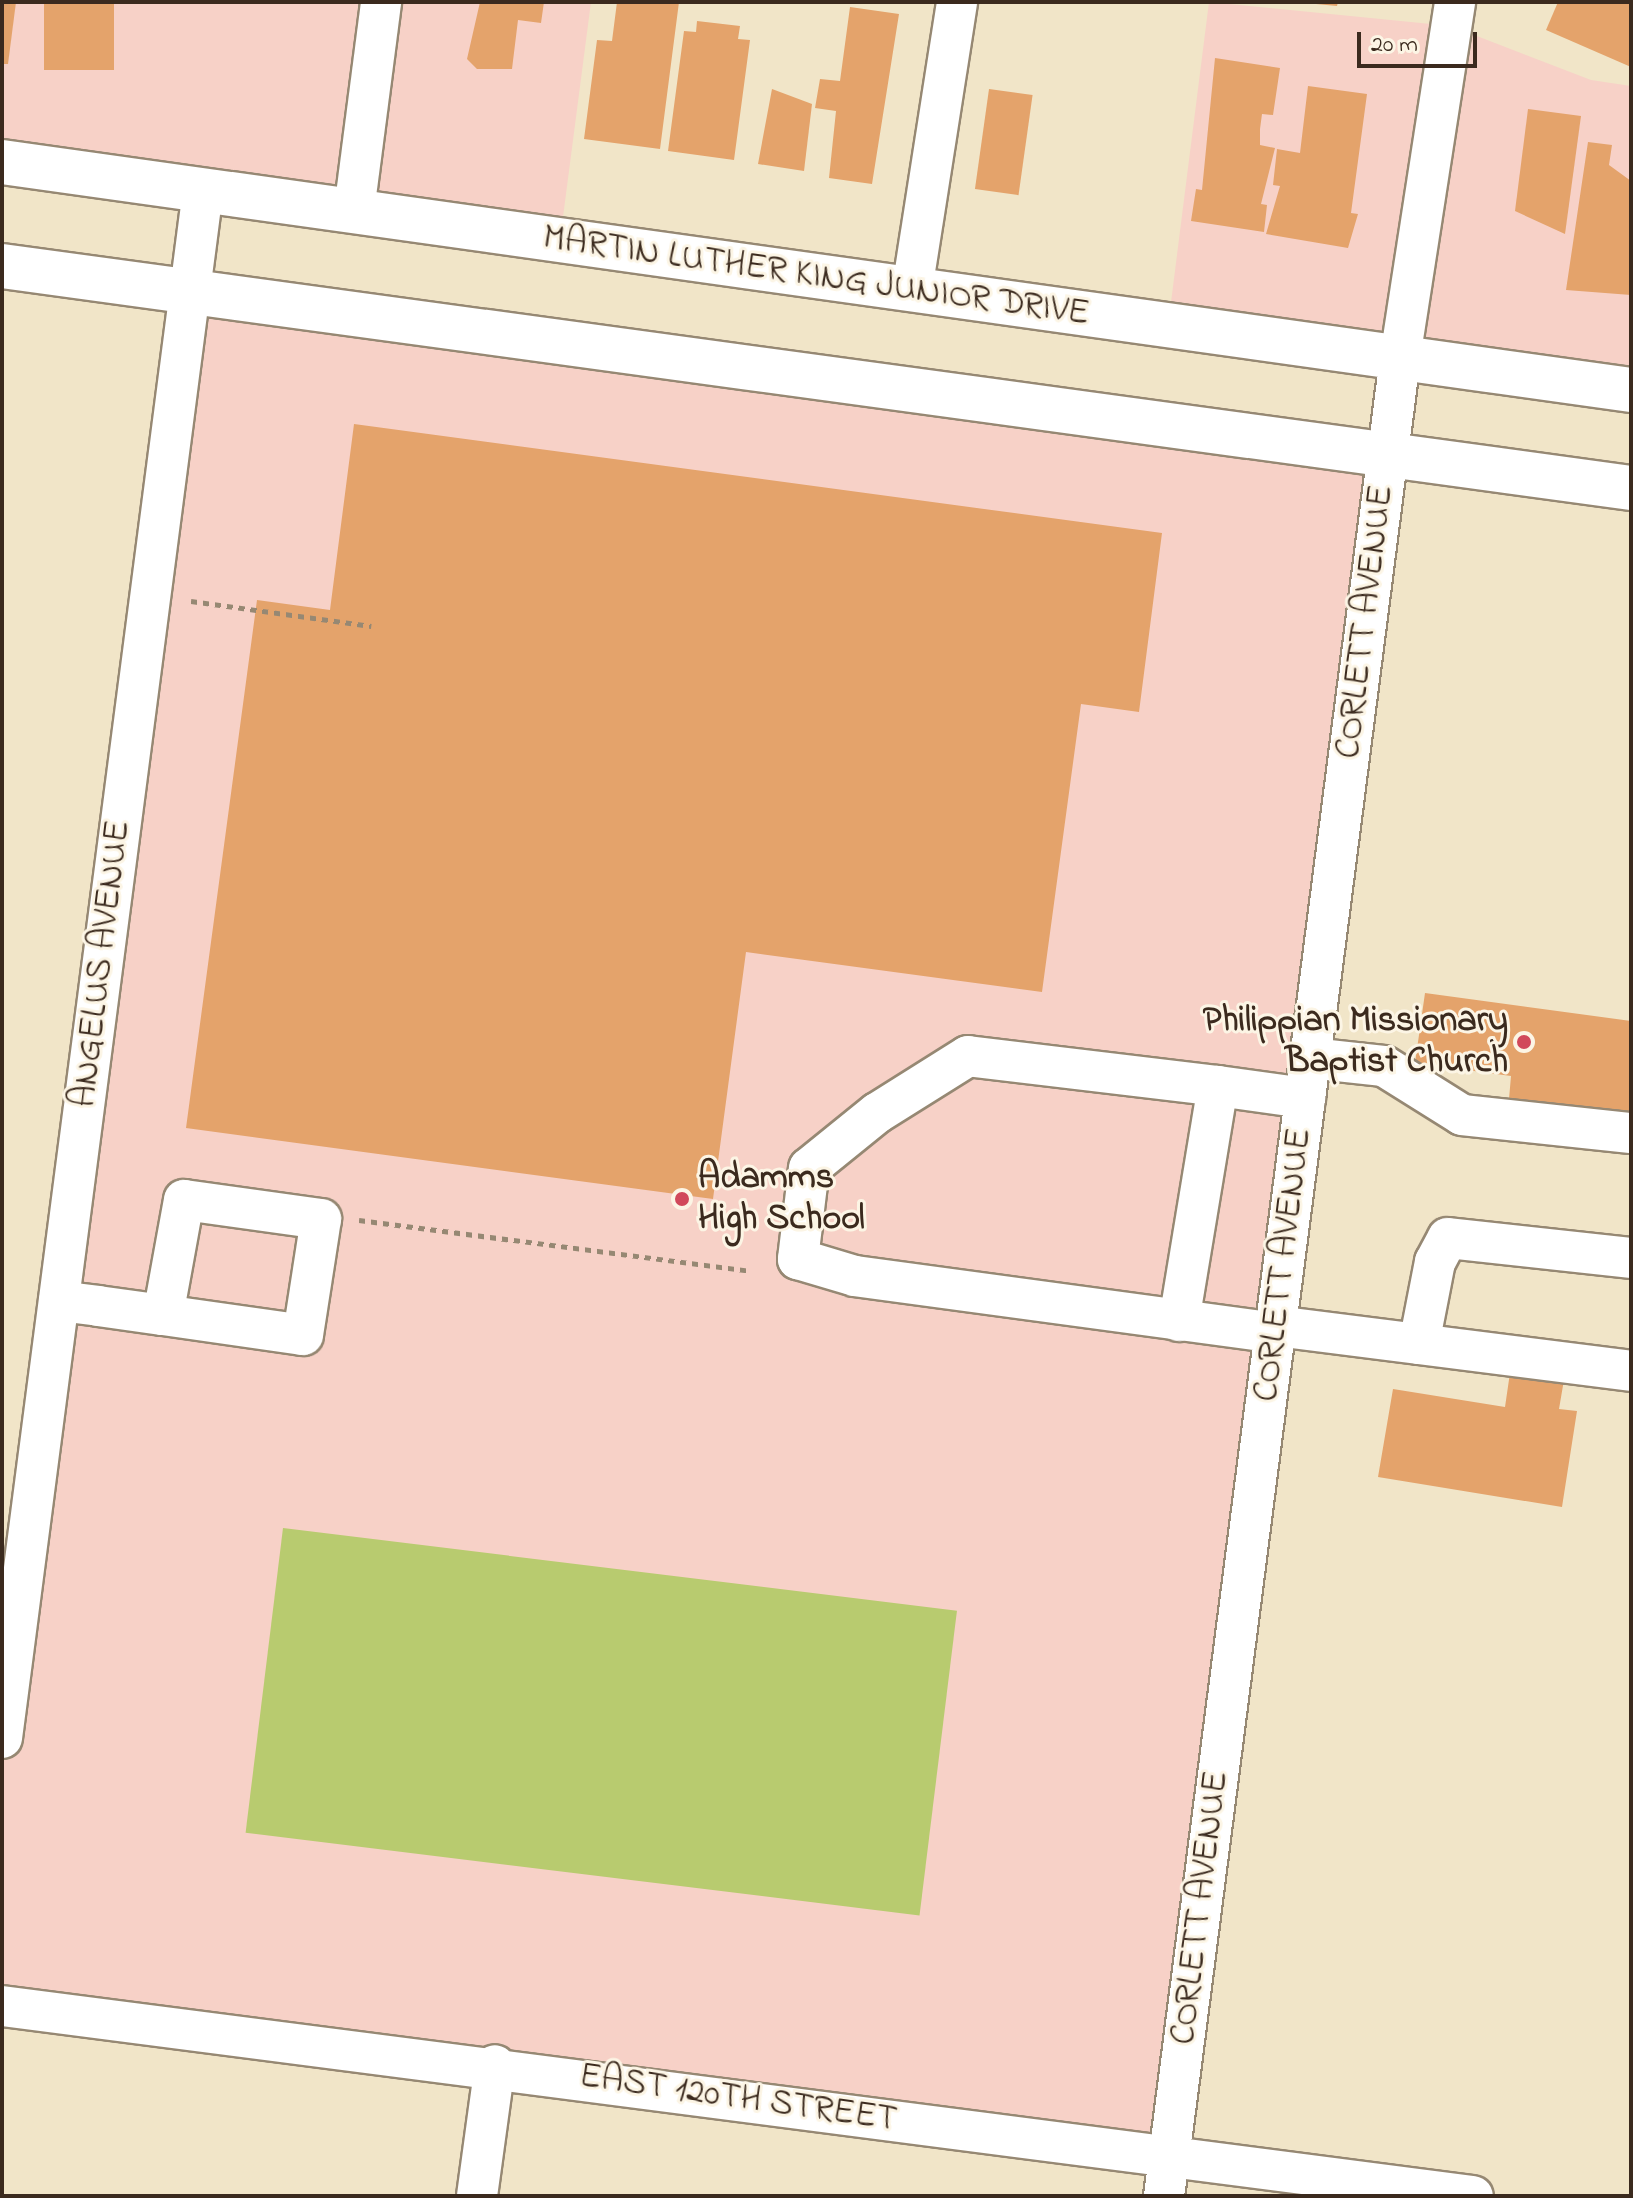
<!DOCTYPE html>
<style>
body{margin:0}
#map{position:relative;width:1633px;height:2198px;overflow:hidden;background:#f1e5c8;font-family:"Indie Flower",sans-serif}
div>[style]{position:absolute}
.built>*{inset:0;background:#f7d1c7}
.green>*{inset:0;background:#b8cb6f;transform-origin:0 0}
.building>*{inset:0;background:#e4a36b;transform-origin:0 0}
.path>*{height:5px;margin-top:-2.5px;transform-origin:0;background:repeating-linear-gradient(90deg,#968873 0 6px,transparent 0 12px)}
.roads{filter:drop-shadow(2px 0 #968873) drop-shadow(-2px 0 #968873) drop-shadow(0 2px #968873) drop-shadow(0 -2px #968873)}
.minor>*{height:40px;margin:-20px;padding:0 20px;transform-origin:20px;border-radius:20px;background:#fff}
.major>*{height:44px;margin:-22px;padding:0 22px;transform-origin:22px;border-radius:22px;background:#fff}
.dots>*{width:22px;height:22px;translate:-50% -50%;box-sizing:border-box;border:4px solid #fcf5e5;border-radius:50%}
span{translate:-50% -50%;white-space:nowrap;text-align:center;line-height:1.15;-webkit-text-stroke:6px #fcf5e5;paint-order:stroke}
.street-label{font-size:36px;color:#3b2a1e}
.poi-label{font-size:36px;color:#3b2a1e;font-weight:700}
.right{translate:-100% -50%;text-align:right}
.left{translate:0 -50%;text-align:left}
.frame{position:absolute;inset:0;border:4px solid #3b2a1e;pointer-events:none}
.scale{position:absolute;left:1357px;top:32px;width:120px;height:36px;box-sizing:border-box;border:4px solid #3b2a1e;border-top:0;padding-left:10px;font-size:24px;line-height:28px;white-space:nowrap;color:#3b2a1e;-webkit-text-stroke:6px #fcf5e5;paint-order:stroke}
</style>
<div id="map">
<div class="built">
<i style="clip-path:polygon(2px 2px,591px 2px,560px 240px,2px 162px)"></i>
<i style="clip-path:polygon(1209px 2px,1451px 26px,1591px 80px,1631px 86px,1631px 390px,1168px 326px)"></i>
<i style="clip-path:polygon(190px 291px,1388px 454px,1169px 2158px,2px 2006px,2px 1738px)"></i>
</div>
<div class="green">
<i style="left:283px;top:1528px;width:679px;height:307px;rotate:7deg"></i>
</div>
<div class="building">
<i style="clip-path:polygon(2px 2px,16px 2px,8px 64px,2px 64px)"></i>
<i style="left:44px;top:2px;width:70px;height:68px"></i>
<i style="clip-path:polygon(480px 2px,544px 2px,541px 23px,518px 20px,512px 69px,477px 69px,467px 59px)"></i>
<i style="clip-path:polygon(617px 2px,679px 2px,660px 149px,584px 139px,597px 40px,612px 41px)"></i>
<i style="clip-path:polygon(1316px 2px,1338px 2px,1337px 6px,1316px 4px)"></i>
<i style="clip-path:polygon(1558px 2px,1631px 4px,1631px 67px,1546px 30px)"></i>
<i style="clip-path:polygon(850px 7px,899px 14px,872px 184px,829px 178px,836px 111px,815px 108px,820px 79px,840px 81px)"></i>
<i style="clip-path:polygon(697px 21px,740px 26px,738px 39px,750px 40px,734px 160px,668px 151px,684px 31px,696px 32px)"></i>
<i style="clip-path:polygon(1215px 58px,1280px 68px,1273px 115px,1262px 114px,1260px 129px,1260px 145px,1275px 148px,1261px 204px,1267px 205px,1264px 232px,1191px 221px,1196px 189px,1202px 190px)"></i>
<i style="clip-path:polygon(1308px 86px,1367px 94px,1351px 213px,1358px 214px,1348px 248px,1266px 234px,1280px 186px,1273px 185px,1277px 149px,1300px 153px)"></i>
<i style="clip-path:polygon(772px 89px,812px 104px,804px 171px,758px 164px)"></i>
<i style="left:989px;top:89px;width:44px;height:101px;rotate:8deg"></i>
<i style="clip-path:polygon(1528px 109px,1581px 116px,1565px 234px,1515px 211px)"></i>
<i style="clip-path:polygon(1588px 142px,1612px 145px,1609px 165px,1631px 181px,1631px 295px,1566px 290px)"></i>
<i style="clip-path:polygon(354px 424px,1162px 533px,1139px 712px,1081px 704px,1042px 992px,746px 952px,713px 1199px,186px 1128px,257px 600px,330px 610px)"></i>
<i style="clip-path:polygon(1425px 993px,1631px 1021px,1631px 1115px,1509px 1099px,1511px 1076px,1415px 1063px)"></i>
<i style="clip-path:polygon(1512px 1359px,1566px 1368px,1559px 1409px,1577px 1411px,1562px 1507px,1378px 1477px,1393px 1389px,1505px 1407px)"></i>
</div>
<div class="path">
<i style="left:191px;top:601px;width:182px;rotate:7.9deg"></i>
<i style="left:359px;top:1220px;width:395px;rotate:7.4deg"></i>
</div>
<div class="roads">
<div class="minor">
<i style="left:354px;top:211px;width:211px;rotate:-82.6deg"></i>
<i style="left:912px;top:290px;width:291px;rotate:-81.1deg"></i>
<i style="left:1310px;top:1058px;width:74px;rotate:6.2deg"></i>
<i style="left:1384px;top:1066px;width:92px;rotate:32.1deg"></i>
<i style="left:1462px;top:1115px;width:170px;rotate:6.1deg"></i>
<i style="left:1218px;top:1086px;width:252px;rotate:-173.2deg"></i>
<i style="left:968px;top:1056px;width:107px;rotate:147.9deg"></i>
<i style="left:877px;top:1113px;width:87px;rotate:141deg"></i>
<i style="left:809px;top:1168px;width:92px;rotate:96.9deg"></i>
<i style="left:798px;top:1259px;width:59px;rotate:16.6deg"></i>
<i style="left:855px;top:1276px;width:424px;rotate:7.7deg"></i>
<i style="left:59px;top:1301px;width:39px;rotate:7deg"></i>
<i style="left:98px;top:1306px;width:66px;rotate:7.9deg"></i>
<i style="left:163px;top:1315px;width:141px;rotate:8.1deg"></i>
<i style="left:303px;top:1335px;width:117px;rotate:-81.2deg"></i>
<i style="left:321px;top:1219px;width:138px;rotate:-172.1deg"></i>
<i style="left:184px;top:1200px;width:117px;rotate:100.3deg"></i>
<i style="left:1179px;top:1321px;width:238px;rotate:-80.6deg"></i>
<i style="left:1218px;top:1086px;width:88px;rotate:7.9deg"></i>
<i style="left:1276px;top:1326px;width:358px;rotate:7.2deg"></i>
<i style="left:1419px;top:1344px;width:84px;rotate:-79deg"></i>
<i style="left:1435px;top:1262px;width:27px;rotate:-62deg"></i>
<i style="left:1448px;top:1238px;width:184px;rotate:6.2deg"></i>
<i style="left:2px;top:1738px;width:1561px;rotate:-82.6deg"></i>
<i style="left:2px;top:2006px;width:1483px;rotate:7.36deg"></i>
<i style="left:477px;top:2196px;width:132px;rotate:-82.2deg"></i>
<i style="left:1164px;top:2196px;width:1853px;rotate:-82.68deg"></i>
<i style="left:1400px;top:358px;width:360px;rotate:-81.2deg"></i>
</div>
<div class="major">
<i style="left:2px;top:162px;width:1645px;rotate:7.97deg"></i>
<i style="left:2px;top:266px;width:1644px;rotate:7.76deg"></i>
</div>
</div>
<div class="dots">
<i style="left:1524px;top:1042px;background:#d1495b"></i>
<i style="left:682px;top:1199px;background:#d1495b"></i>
</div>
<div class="street-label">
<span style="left:816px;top:277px;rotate:8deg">MARTIN LUTHER KING JUNIOR DRIVE</span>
<span style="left:1366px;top:622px;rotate:-83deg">CORLETT AVENUE</span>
<span style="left:102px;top:964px;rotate:-83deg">ANGELUS AVENUE</span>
<span style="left:1284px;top:1265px;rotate:-83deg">CORLETT AVENUE</span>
<span style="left:1201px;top:1908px;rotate:-83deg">CORLETT AVENUE</span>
<span style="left:738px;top:2099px;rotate:8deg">EAST 120TH STREET</span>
</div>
<div class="poi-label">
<span class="right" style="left:1508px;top:1042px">Philippian Missionary<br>Baptist Church</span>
<span class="left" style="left:698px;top:1199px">Adamms<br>High School</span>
</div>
<div class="frame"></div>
<div class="scale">20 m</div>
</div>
